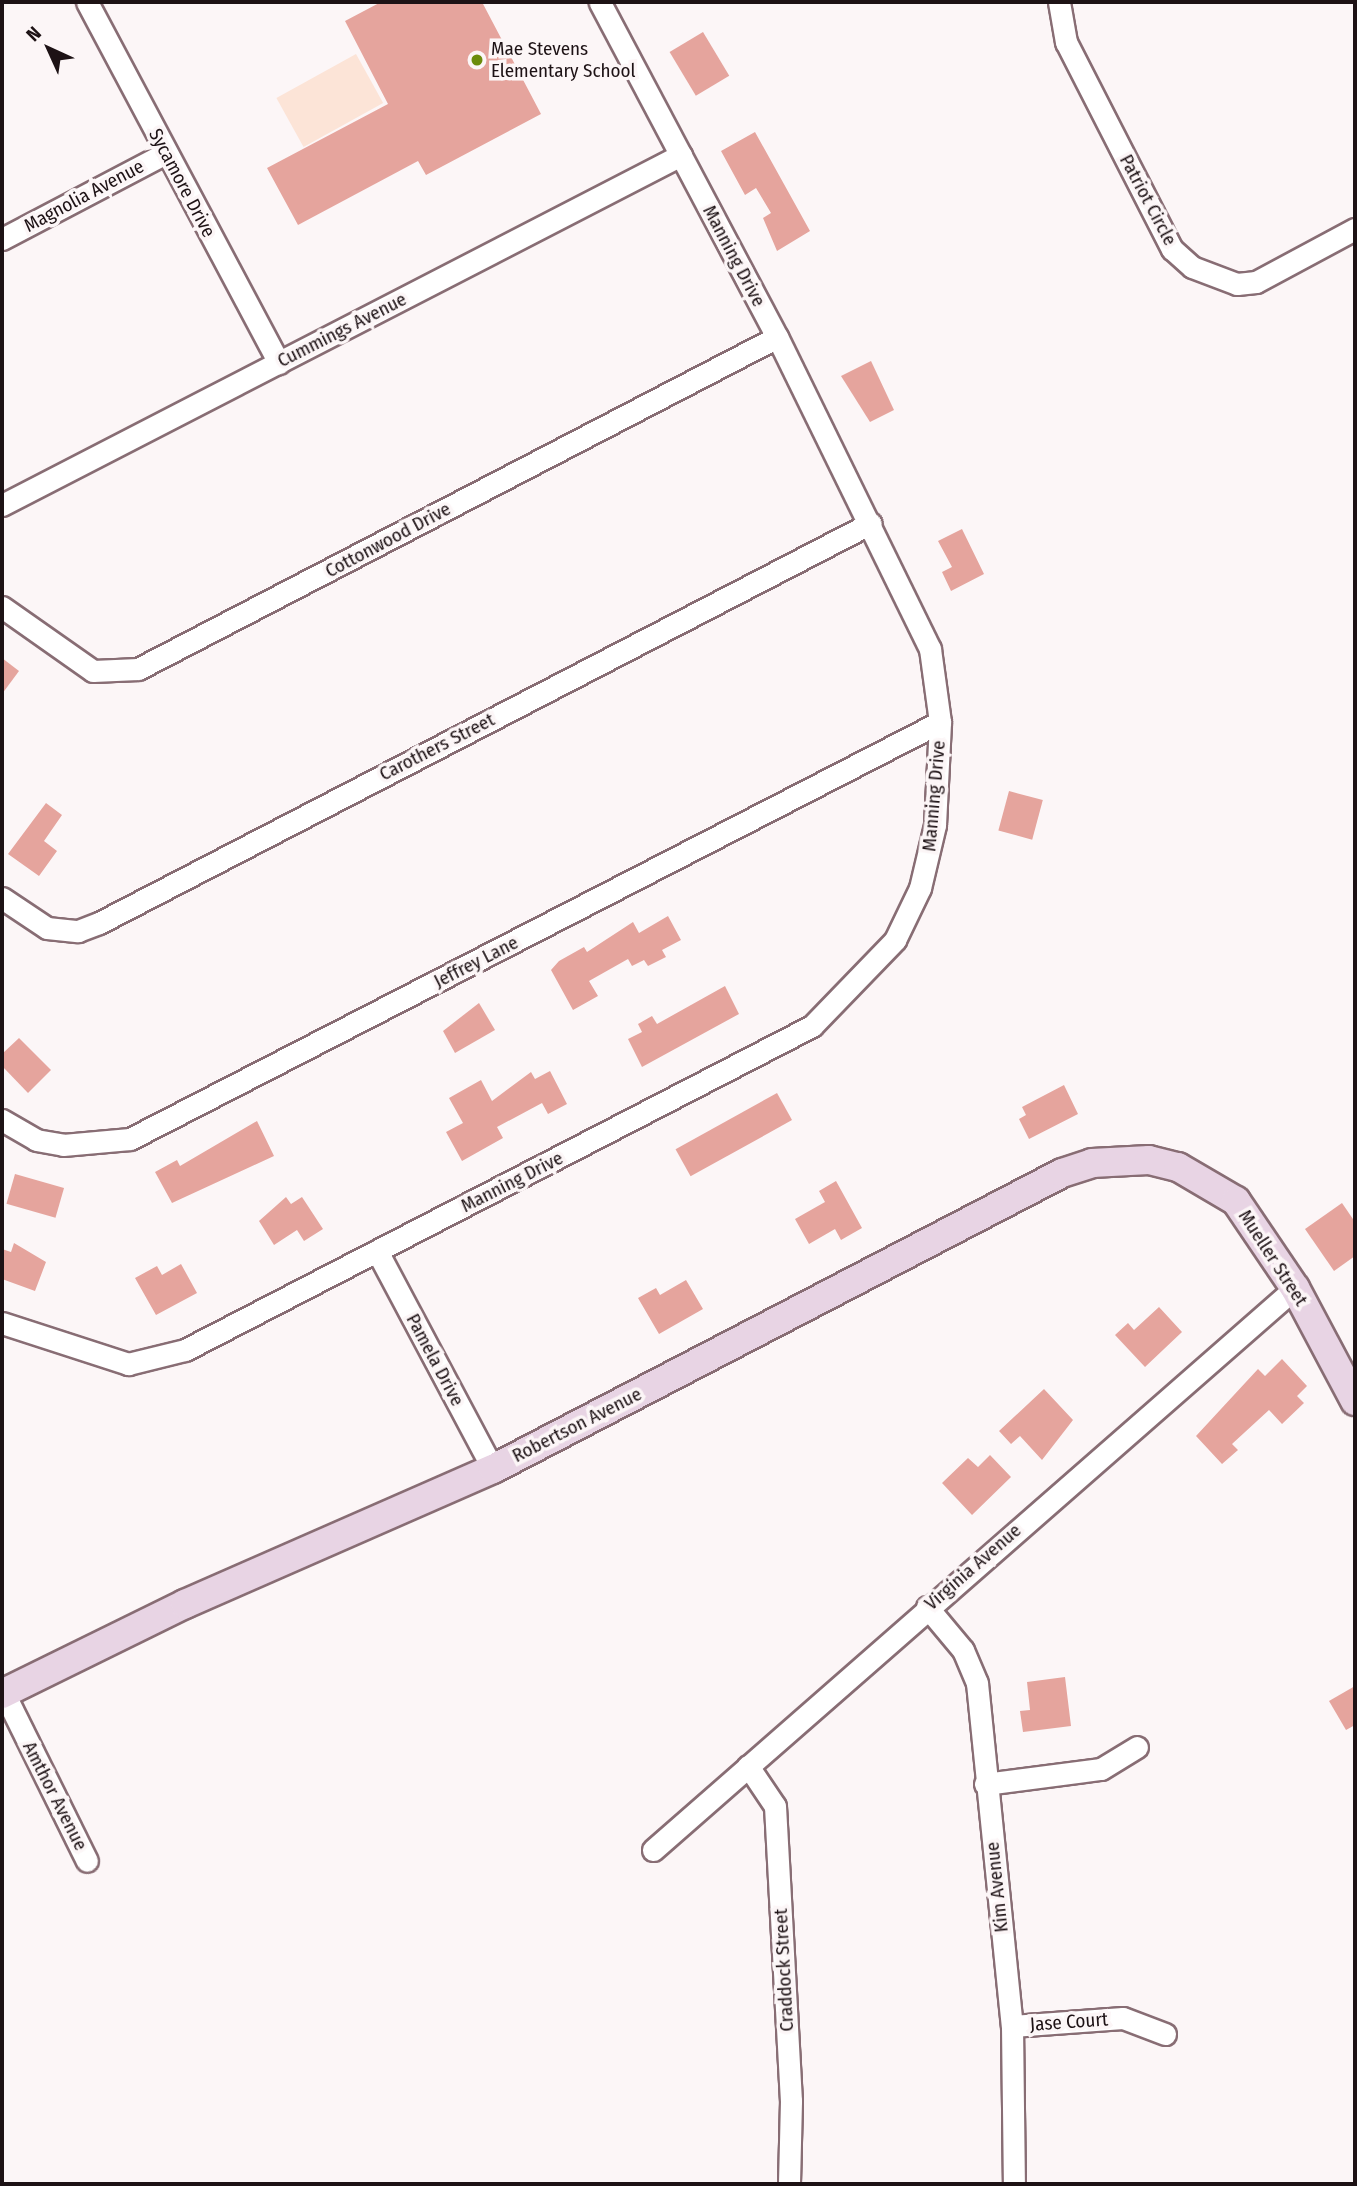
<!DOCTYPE html>
<style>
body{margin:0}
#map{position:relative;width:1357px;height:2186px;overflow:hidden;background:#fcf6f7;font-family:"Fira Sans Condensed",sans-serif}
div>[style]{position:absolute}
.green>*{inset:0;background:#fce4d7;transform-origin:0 0}
.building>*{inset:0;background:#e5a49d;transform-origin:0 0}
.roads{filter:drop-shadow(2px 0 #886d74) drop-shadow(-2px 0 #886d74) drop-shadow(0 2px #886d74) drop-shadow(0 -2px #886d74)}
.street>*{height:21px;margin:-10.5px;padding:0 10.5px;transform-origin:10.5px;border-radius:10.5px;background:#fff}
.secondary>*{height:28px;margin:-14px;padding:0 14px;transform-origin:14px;border-radius:14px;background:#e8d4e4}
.dots>*{width:19px;height:19px;translate:-50% -50%;box-sizing:border-box;border:4px solid #fcf6f7;border-radius:50%}
span{translate:-50% -50%;white-space:nowrap;text-align:center;line-height:1.15;-webkit-text-stroke:7px #fcf6f7;paint-order:stroke}
.poi-label{font-size:19px;color:#1d1215}
.left{translate:0 -50%;text-align:left}
.street-label{font-size:19px;color:#1d1215}
.frame{position:absolute;inset:0;border:4px solid #1d1215;pointer-events:none}
.north{position:absolute;left:14px;top:14px;width:70px;height:70px;-webkit-text-stroke:5px #fcf6f7;paint-order:stroke;rotate:315deg;font-size:19px;font-weight:700;line-height:28px;text-align:center;color:#1d1215}
.north::after{content:'';display:block;margin:auto;width:24px;height:32px;background:#1d1215;clip-path:polygon(50% 0,100% 100%,50% 72%,0 100%)}
</style>
<div id="map">
<div class="green">
<i style="left:356px;top:54px;width:56px;height:91px;rotate:61deg"></i>
</div>
<div class="building">
<i style="clip-path:polygon(381px 2px,482px 2px,541px 114px,426px 175px,418px 161px,298px 225px,267px 168px,388px 104px,345px 21px)"></i>
<i style="left:703px;top:32px;width:51px;height:39px;rotate:59deg"></i>
<i style="clip-path:polygon(755px 132px,810px 231px,777px 251px,763px 218px,771px 213px,756px 188px,745px 195px,721px 151px)"></i>
<i style="clip-path:polygon(871px 361px,894px 410px,870px 422px,841px 376px)"></i>
<i style="clip-path:polygon(962px 529px,984px 574px,951px 591px,942px 572px,952px 567px,938px 541px)"></i>
<i style="clip-path:polygon(2px 658px,19px 671px,2px 694px)"></i>
<i style="left:1009px;top:791px;width:35px;height:41px;rotate:15deg"></i>
<i style="clip-path:polygon(46px 803px,62px 815px,44px 841px,57px 851px,39px 876px,8px 854px)"></i>
<i style="clip-path:polygon(668px 916px,681px 940px,662px 950px,666px 957px,648px 966px,644px 960px,632px 966px,628px 959px,589px 981px,598px 996px,573px 1010px,551px 970px,559px 961px,584px 947px,587px 952px,633px 922px,639px 933px)"></i>
<i style="clip-path:polygon(725px 986px,739px 1014px,642px 1067px,628px 1039px,642px 1032px,638px 1024px,652px 1016px,657px 1024px)"></i>
<i style="clip-path:polygon(479px 1003px,495px 1030px,455px 1053px,443px 1031px)"></i>
<i style="clip-path:polygon(19px 1038px,51px 1070px,28px 1093px,2px 1066px,2px 1054px)"></i>
<i style="clip-path:polygon(550px 1071px,567px 1104px,548px 1114px,542px 1103px,497px 1127px,503px 1138px,462px 1161px,446px 1132px,463px 1123px,449px 1098px,481px 1080px,492px 1101px,531px 1072px,535px 1079px)"></i>
<i style="clip-path:polygon(1064px 1085px,1078px 1114px,1029px 1139px,1019px 1119px,1026px 1115px,1022px 1107px)"></i>
<i style="left:777px;top:1093px;width:31px;height:116px;rotate:61deg"></i>
<i style="clip-path:polygon(257px 1121px,274px 1156px,172px 1203px,155px 1172px,177px 1160px,180px 1166px)"></i>
<i style="left:15px;top:1174px;width:51px;height:31px;rotate:16deg"></i>
<i style="clip-path:polygon(836px 1181px,862px 1228px,841px 1240px,835px 1229px,809px 1244px,795px 1219px,825px 1202px,819px 1191px)"></i>
<i style="clip-path:polygon(286px 1197px,291px 1204px,302px 1197px,323px 1229px,304px 1241px,297px 1230px,274px 1245px,259px 1221px)"></i>
<i style="clip-path:polygon(1342px 1203px,1355px 1222px,1355px 1256px,1334px 1271px,1305px 1229px)"></i>
<i style="clip-path:polygon(14px 1243px,46px 1262px,35px 1291px,2px 1279px,2px 1249px,11px 1252px)"></i>
<i style="clip-path:polygon(181px 1264px,197px 1293px,156px 1315px,135px 1278px,157px 1266px,162px 1275px)"></i>
<i style="clip-path:polygon(686px 1280px,703px 1309px,659px 1334px,638px 1298px,656px 1288px,660px 1295px)"></i>
<i style="clip-path:polygon(1159px 1307px,1182px 1332px,1145px 1367px,1115px 1335px,1128px 1323px,1134px 1330px)"></i>
<i style="clip-path:polygon(1282px 1359px,1307px 1386px,1297px 1396px,1304px 1403px,1282px 1424px,1269px 1410px,1232px 1444px,1238px 1450px,1222px 1464px,1196px 1436px,1258px 1369px,1265px 1376px)"></i>
<i style="clip-path:polygon(1044px 1389px,1073px 1420px,1042px 1460px,1020px 1436px,1011px 1444px,999px 1431px)"></i>
<i style="clip-path:polygon(990px 1455px,1011px 1477px,972px 1515px,942px 1483px,968px 1458px,978px 1467px)"></i>
<i style="clip-path:polygon(1065px 1677px,1071px 1726px,1023px 1732px,1020px 1711px,1030px 1710px,1027px 1682px)"></i>
<i style="clip-path:polygon(1355px 1686px,1355px 1725px,1346px 1730px,1329px 1701px)"></i>
</div>
<div class="roads">
<div class="street">
<i style="left:87px;top:2px;width:409px;rotate:62deg"></i>
<i style="left:1059px;top:2px;width:41px;rotate:80.1deg"></i>
<i style="left:1066px;top:42px;width:233px;rotate:62.9deg"></i>
<i style="left:1172px;top:249px;width:27px;rotate:42deg"></i>
<i style="left:1192px;top:267px;width:48px;rotate:20.7deg"></i>
<i style="left:1237px;top:284px;width:19px;rotate:-6deg"></i>
<i style="left:1256px;top:282px;width:112px;rotate:-28.2deg"></i>
<i style="left:2px;top:239px;width:185px;rotate:-27.7deg"></i>
<i style="left:2px;top:505px;width:764px;rotate:-27.27deg"></i>
<i style="left:2px;top:607px;width:111px;rotate:35.1deg"></i>
<i style="left:93px;top:671px;width:45px;rotate:-2.5deg"></i>
<i style="left:138px;top:669px;width:720px;rotate:-27.45deg"></i>
<i style="left:2px;top:898px;width:54px;rotate:33.7deg"></i>
<i style="left:47px;top:928px;width:31px;rotate:6deg"></i>
<i style="left:78px;top:931px;width:22px;rotate:-21deg"></i>
<i style="left:99px;top:923px;width:869px;rotate:-27.39deg"></i>
<i style="left:2px;top:1120px;width:39px;rotate:30deg"></i>
<i style="left:36px;top:1140px;width:27px;rotate:10deg"></i>
<i style="left:63px;top:1145px;width:67px;rotate:-5.1deg"></i>
<i style="left:130px;top:1139px;width:911px;rotate:-27.24deg"></i>
<i style="left:377px;top:1251px;width:247px;rotate:62deg"></i>
<i style="left:2px;top:1323px;width:133px;rotate:18deg"></i>
<i style="left:128px;top:1364px;width:59px;rotate:-13.8deg"></i>
<i style="left:185px;top:1350px;width:706px;rotate:-27.33deg"></i>
<i style="left:812px;top:1026px;width:120px;rotate:-46deg"></i>
<i style="left:895px;top:940px;width:58px;rotate:-64.3deg"></i>
<i style="left:920px;top:888px;width:65px;rotate:-76.6deg"></i>
<i style="left:935px;top:825px;width:103px;rotate:-87.2deg"></i>
<i style="left:940px;top:722px;width:74px;rotate:-97.8deg"></i>
<i style="left:930px;top:649px;width:347px;rotate:-116.1deg"></i>
<i style="left:777px;top:337px;width:379px;rotate:-117.9deg"></i>
<i style="left:927px;top:1607px;width:56px;rotate:50.1deg"></i>
<i style="left:963px;top:1650px;width:36px;rotate:67deg"></i>
<i style="left:977px;top:1683px;width:345px;rotate:84.2deg"></i>
<i style="left:1012px;top:2026px;width:158px;rotate:89.3deg"></i>
<i style="left:4px;top:1693px;width:187px;rotate:63.7deg"></i>
<i style="left:748px;top:1766px;width:48px;rotate:56deg"></i>
<i style="left:775px;top:1806px;width:295px;rotate:86.9deg"></i>
<i style="left:791px;top:2101px;width:83px;rotate:91.4deg"></i>
<i style="left:985px;top:1784px;width:117px;rotate:-7.4deg"></i>
<i style="left:1101px;top:1769px;width:42px;rotate:-31.4deg"></i>
<i style="left:653px;top:1850px;width:853px;rotate:-41.2deg"></i>
<i style="left:1012px;top:2026px;width:111px;rotate:-4.1deg"></i>
<i style="left:1123px;top:2018px;width:45px;rotate:20.9deg"></i>
</div>
<div class="secondary">
<i style="left:2px;top:1694px;width:204px;rotate:-26.2deg"></i>
<i style="left:185px;top:1604px;width:336px;rotate:-23.7deg"></i>
<i style="left:493px;top:1469px;width:641px;rotate:-27.48deg"></i>
<i style="left:1062px;top:1173px;width:32px;rotate:-18deg"></i>
<i style="left:1092px;top:1163px;width:57px;rotate:-3deg"></i>
<i style="left:1149px;top:1160px;width:30px;rotate:14deg"></i>
<i style="left:1178px;top:1167px;width:67px;rotate:30.4deg"></i>
<i style="left:1236px;top:1201px;width:105px;rotate:55.9deg"></i>
<i style="left:1295px;top:1288px;width:128px;rotate:62deg"></i>
</div>
</div>
<div class="dots">
<i style="left:477px;top:60px;background:#6c8c0d"></i>
</div>
<div class="poi-label">
<span class="left" style="left:491px;top:60px">Mae Stevens<br>Elementary School</span>
</div>
<div class="street-label">
<span style="left:182px;top:183px;rotate:62deg">Sycamore Drive</span>
<span style="left:84px;top:196px;rotate:-28deg">Magnolia Avenue</span>
<span style="left:1148px;top:200px;rotate:62deg">Patriot Circle</span>
<span style="left:734px;top:256px;rotate:62deg">Manning Drive</span>
<span style="left:342px;top:330px;rotate:-27deg">Cummings Avenue</span>
<span style="left:388px;top:540px;rotate:-28deg">Cottonwood Drive</span>
<span style="left:437px;top:747px;rotate:-27deg">Carothers Street</span>
<span style="left:934px;top:796px;rotate:-85deg">Manning Drive</span>
<span style="left:476px;top:962px;rotate:-27deg">Jeffrey Lane</span>
<span style="left:512px;top:1182px;rotate:-27deg">Manning Drive</span>
<span style="left:1273px;top:1258px;rotate:57deg">Mueller Street</span>
<span style="left:435px;top:1360px;rotate:62deg">Pamela Drive</span>
<span style="left:577px;top:1425px;rotate:-27deg">Robertson Avenue</span>
<span style="left:973px;top:1567px;rotate:-41deg">Virginia Avenue</span>
<span style="left:55px;top:1796px;rotate:63deg">Amthor Avenue</span>
<span style="left:997px;top:1887px;rotate:-96deg">Kim Avenue</span>
<span style="left:784px;top:1970px;rotate:-93deg">Craddock Street</span>
<span style="left:1069px;top:2022px;rotate:-4deg">Jase Court</span>
</div>
<div class="frame"></div>
<div class="north">N</div>
</div>
